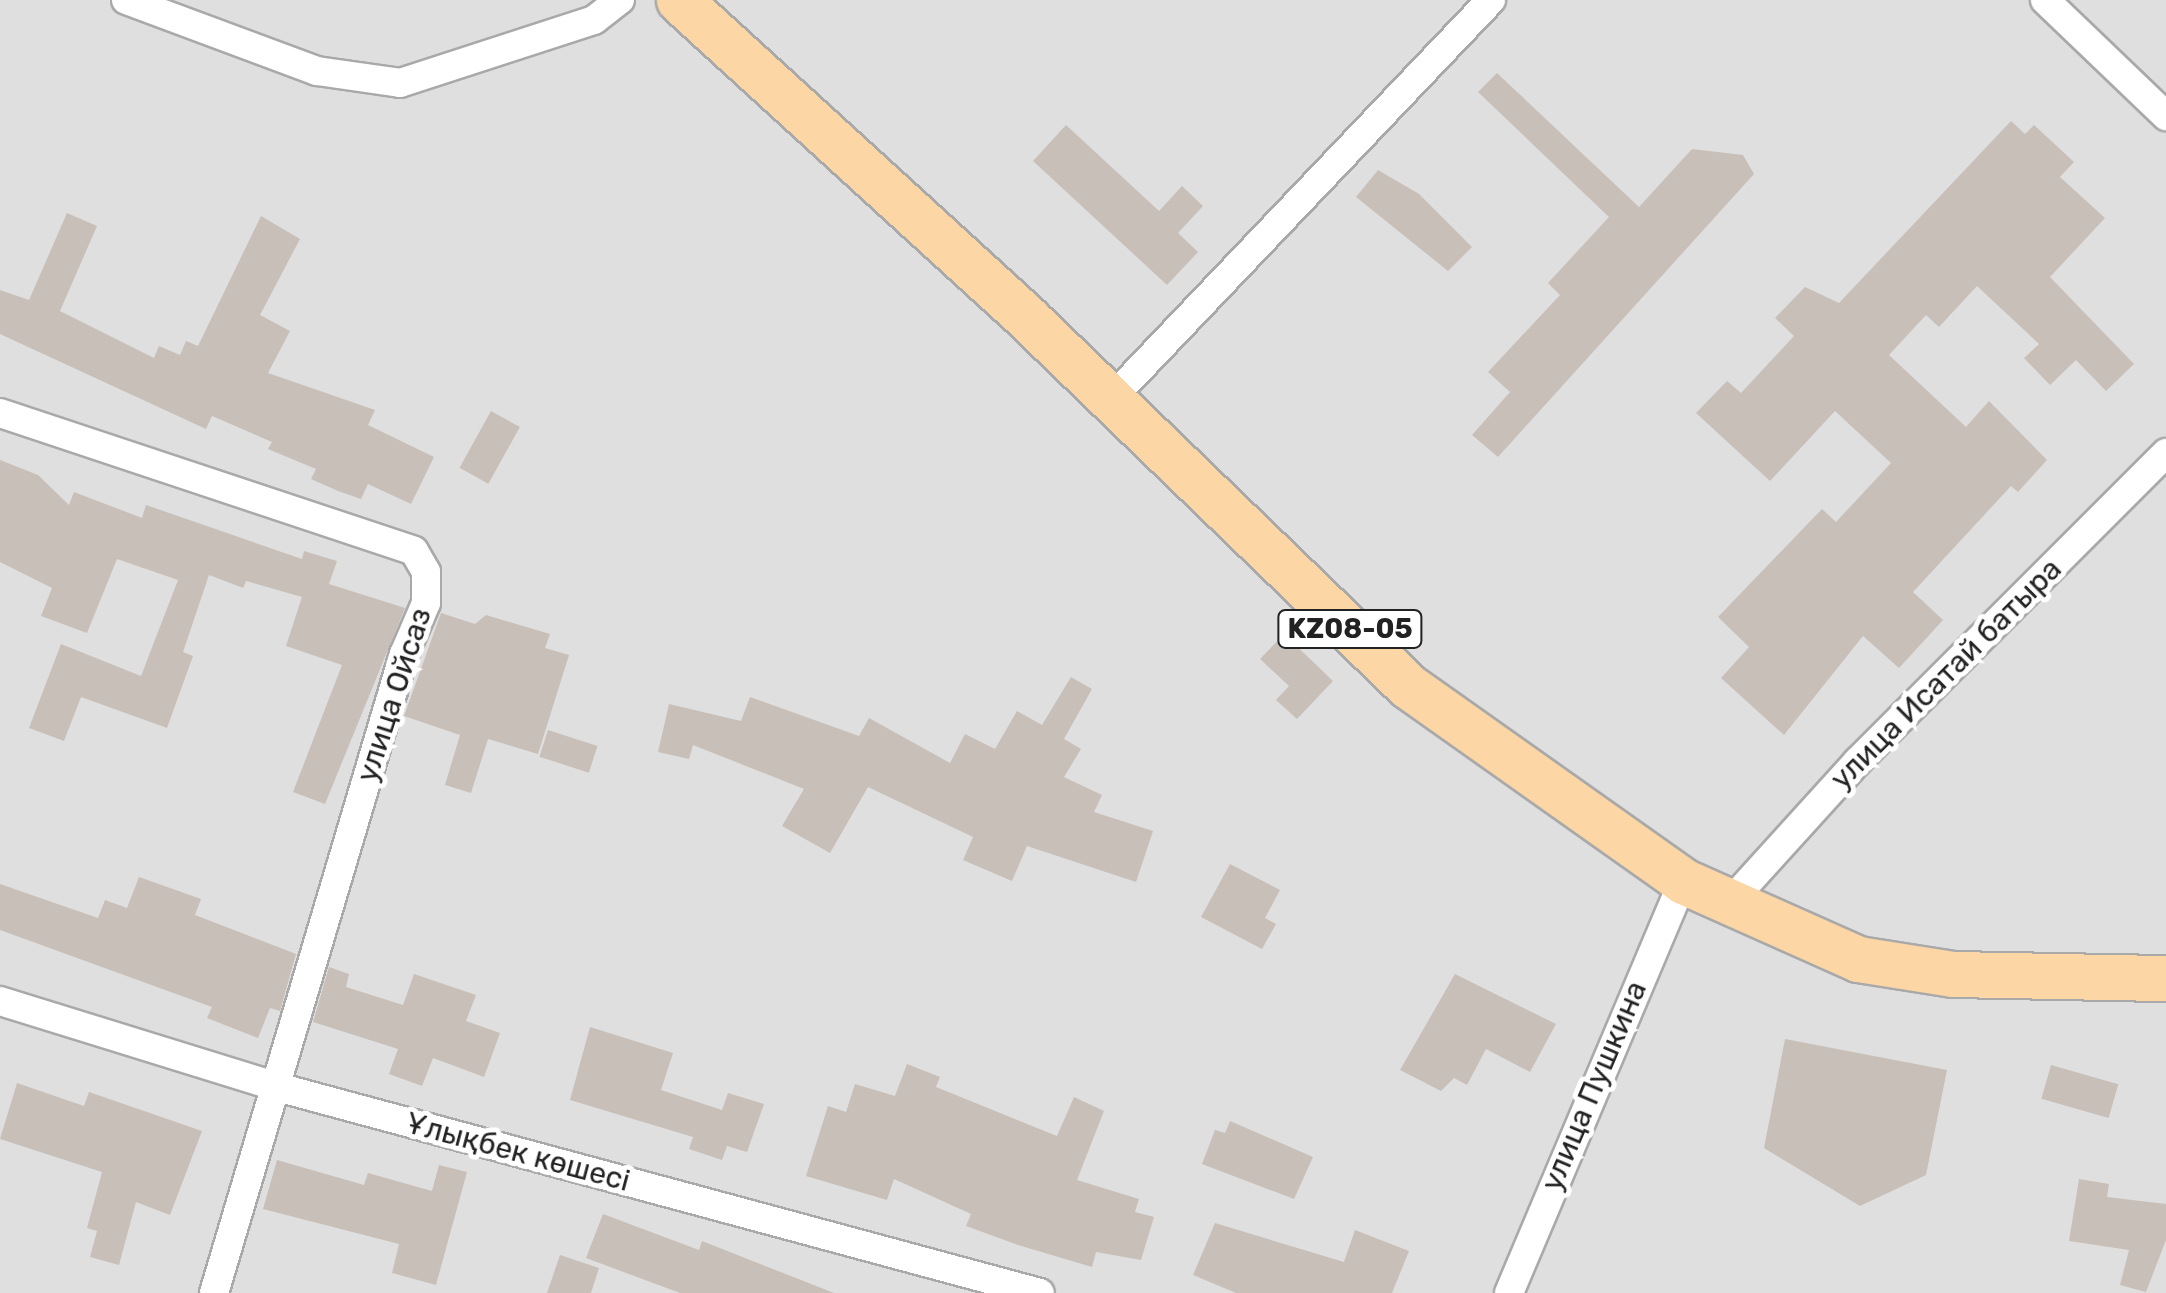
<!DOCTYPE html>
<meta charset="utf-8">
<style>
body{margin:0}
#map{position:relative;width:2166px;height:1293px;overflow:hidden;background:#f2efe9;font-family:Rubik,sans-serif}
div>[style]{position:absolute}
.residential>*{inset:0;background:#e0dfdf;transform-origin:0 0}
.building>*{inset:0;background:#c7bfb8;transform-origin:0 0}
.roads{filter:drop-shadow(2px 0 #a9a9a9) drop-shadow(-2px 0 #a9a9a9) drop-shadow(0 2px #a9a9a9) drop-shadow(0 -2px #a9a9a9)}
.minor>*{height:28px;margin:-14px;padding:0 14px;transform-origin:14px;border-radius:14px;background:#fff}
.primary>*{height:45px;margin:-22.5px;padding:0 22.5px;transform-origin:22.5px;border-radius:22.5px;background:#fcd6a4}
span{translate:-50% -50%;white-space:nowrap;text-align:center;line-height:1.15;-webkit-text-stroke:10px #fff;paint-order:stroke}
.shield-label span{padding:2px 8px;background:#fff;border:2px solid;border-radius:8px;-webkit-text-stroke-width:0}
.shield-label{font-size:28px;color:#222;font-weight:700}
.street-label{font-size:30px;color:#222}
</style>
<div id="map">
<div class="residential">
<i style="left:0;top:0;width:2166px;height:1293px"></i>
</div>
<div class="building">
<i style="clip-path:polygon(1497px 73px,1639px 207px,1692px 149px,1743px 155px,1754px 174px,1498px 457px,1472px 435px,1510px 392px,1488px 372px,1560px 295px,1548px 283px,1609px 217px,1478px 92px)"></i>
<i style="clip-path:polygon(2011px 121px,2025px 134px,2034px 125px,2074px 162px,2060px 177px,2105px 218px,2050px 277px,2134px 364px,2106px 391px,2076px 360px,2050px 385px,2024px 358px,2039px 344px,1977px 286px,1939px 327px,1926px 315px,1889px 355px,1966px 427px,1989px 401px,2047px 460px,2018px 492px,2011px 486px,1913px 592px,1943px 620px,1899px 668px,1863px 636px,1784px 735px,1721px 678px,1749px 647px,1718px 617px,1822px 509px,1836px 522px,1891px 463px,1835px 411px,1770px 481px,1696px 413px,1727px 381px,1741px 393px,1794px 336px,1775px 318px,1805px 287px,1839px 303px)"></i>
<i style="clip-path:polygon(1066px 125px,1159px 211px,1182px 186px,1203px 206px,1178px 233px,1198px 252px,1167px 285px,1033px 161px)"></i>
<i style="clip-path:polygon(1378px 170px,1419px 194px,1472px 247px,1448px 271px,1356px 197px)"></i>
<i style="clip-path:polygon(67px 213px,97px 226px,60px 311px,154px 358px,159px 346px,180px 355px,186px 341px,198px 346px,261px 216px,300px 239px,260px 315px,290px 331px,268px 373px,375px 410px,368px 425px,434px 457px,411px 504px,368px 484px,361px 499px,338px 491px,311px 479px,316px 469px,268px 449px,272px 442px,212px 416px,206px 429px,0 334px,0 290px,29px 300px)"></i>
<i style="left:491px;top:411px;width:33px;height:65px;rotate:29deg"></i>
<i style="clip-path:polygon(0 460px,38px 475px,69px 505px,74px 492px,142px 518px,146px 505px,302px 559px,304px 551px,337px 561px,329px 584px,405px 608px,325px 804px,293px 792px,342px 665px,286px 646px,302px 597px,246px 581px,243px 588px,209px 575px,183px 652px,193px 656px,167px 728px,81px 697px,64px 741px,29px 728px,61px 644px,141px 676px,178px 580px,117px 559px,87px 633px,41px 616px,52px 588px,0 562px)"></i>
<i style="clip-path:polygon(441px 613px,475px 624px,486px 615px,550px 634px,545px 648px,569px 655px,538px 754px,488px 739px,471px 793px,445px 785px,460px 735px,404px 716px)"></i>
<i style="clip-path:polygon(1284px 634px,1333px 681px,1297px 719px,1276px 700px,1289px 686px,1260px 659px)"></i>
<i style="clip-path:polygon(1071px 677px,1092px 689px,1064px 739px,1081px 749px,1064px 777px,1102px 795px,1094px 812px,1153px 831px,1136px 882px,1027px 846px,1012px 881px,963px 860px,973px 837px,868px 787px,830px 853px,782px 826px,804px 789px,693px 745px,689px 759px,658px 752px,669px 704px,741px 721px,750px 697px,859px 736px,869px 718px,950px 763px,965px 734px,995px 749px,1017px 711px,1042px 725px)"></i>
<i style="left:548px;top:730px;width:52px;height:28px;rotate:18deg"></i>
<i style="clip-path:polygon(1230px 864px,1280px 890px,1265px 918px,1276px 924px,1262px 949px,1201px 917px)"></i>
<i style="clip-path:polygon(139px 877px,201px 899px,195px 915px,296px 954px,280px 1011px,270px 1008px,258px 1038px,207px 1018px,212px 1007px,0 930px,0 884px,98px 918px,105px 900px,127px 908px)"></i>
<i style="clip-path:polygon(329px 967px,349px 974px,346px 987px,403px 1005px,414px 974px,476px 995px,466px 1021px,500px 1033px,484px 1077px,433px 1058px,422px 1086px,389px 1074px,398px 1049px,313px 1022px)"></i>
<i style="clip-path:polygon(1455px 974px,1556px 1024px,1530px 1072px,1486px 1049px,1467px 1085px,1454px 1078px,1441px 1091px,1400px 1070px)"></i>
<i style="clip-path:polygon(590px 1027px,673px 1053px,661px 1090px,722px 1110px,728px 1093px,764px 1104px,747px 1152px,727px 1146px,722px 1160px,689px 1149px,693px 1137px,570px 1100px)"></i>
<i style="clip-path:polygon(1785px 1039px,1947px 1070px,1926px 1175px,1860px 1206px,1764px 1148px)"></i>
<i style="clip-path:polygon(907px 1064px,940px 1077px,936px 1087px,1057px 1136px,1074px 1097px,1104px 1111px,1077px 1180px,1139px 1199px,1135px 1212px,1154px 1217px,1141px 1260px,1096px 1252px,1092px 1267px,1018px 1245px,966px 1226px,971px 1214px,894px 1179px,887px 1200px,806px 1176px,828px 1106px,846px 1112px,855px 1084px,895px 1096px)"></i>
<i style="left:2051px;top:1065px;width:70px;height:35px;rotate:16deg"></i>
<i style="clip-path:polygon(17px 1083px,84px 1106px,89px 1092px,202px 1131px,170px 1215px,136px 1202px,119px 1265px,90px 1257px,97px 1231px,87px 1228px,102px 1172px,0 1139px)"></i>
<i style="clip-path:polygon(1230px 1121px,1313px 1157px,1294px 1199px,1202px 1164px,1215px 1130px,1225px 1133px)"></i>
<i style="clip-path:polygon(277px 1160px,364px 1185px,368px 1173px,432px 1191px,439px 1165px,467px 1172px,436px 1285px,392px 1273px,399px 1244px,263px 1209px)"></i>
<i style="clip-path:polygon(2079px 1179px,2109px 1184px,2107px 1197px,2166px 1204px,2166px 1240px,2146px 1292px,2120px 1285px,2129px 1250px,2069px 1241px)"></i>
<i style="clip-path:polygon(603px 1214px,699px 1250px,702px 1241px,834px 1293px,680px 1293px,586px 1258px)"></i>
<i style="clip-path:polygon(1215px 1223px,1344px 1262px,1355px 1230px,1409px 1251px,1392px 1293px,1236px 1293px,1193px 1275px)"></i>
<i style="clip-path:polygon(560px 1255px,599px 1268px,591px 1293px,547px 1293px)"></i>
</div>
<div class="roads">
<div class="minor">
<i style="left:126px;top:0;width:204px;rotate:20.4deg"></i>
<i style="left:317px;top:71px;width:84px;rotate:8.2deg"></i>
<i style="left:400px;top:83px;width:204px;rotate:-18deg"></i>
<i style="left:594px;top:20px;width:33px;rotate:-38deg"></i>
<i style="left:2045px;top:0;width:168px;rotate:43.8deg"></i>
<i style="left:1111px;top:399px;width:551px;rotate:-46.4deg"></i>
<i style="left:0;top:413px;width:436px;rotate:18.4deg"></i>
<i style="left:414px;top:551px;width:24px;rotate:60deg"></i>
<i style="left:426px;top:572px;width:31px;rotate:90deg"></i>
<i style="left:426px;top:603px;width:56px;rotate:113.3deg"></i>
<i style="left:404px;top:654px;width:667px;rotate:106.56deg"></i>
<i style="left:1731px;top:901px;width:188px;rotate:-47.8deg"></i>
<i style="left:1857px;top:762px;width:437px;rotate:-45deg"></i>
<i style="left:0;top:1001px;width:290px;rotate:17.2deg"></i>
<i style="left:277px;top:1087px;width:790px;rotate:15.11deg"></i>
<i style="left:1509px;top:1293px;width:447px;rotate:-67.1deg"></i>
</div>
<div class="primary">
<i style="left:679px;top:0;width:473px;rotate:42.4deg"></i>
<i style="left:1028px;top:319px;width:528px;rotate:44deg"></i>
<i style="left:1408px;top:686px;width:337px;rotate:35.3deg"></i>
<i style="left:1683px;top:881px;width:192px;rotate:24deg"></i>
<i style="left:1858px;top:959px;width:96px;rotate:9deg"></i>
<i style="left:1953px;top:974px;width:213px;rotate:1.1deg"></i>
</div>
</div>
<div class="shield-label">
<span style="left:1350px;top:629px">KZ08-05</span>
</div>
<div class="street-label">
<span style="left:1946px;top:674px;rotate:-45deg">улица Исатай батыра</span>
<span style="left:394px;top:695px;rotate:-72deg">улица Ойсаз</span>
<span style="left:1594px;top:1086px;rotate:-67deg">улица Пушкина</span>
<span style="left:518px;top:1152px;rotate:15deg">Ұлықбек көшесі</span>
</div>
</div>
